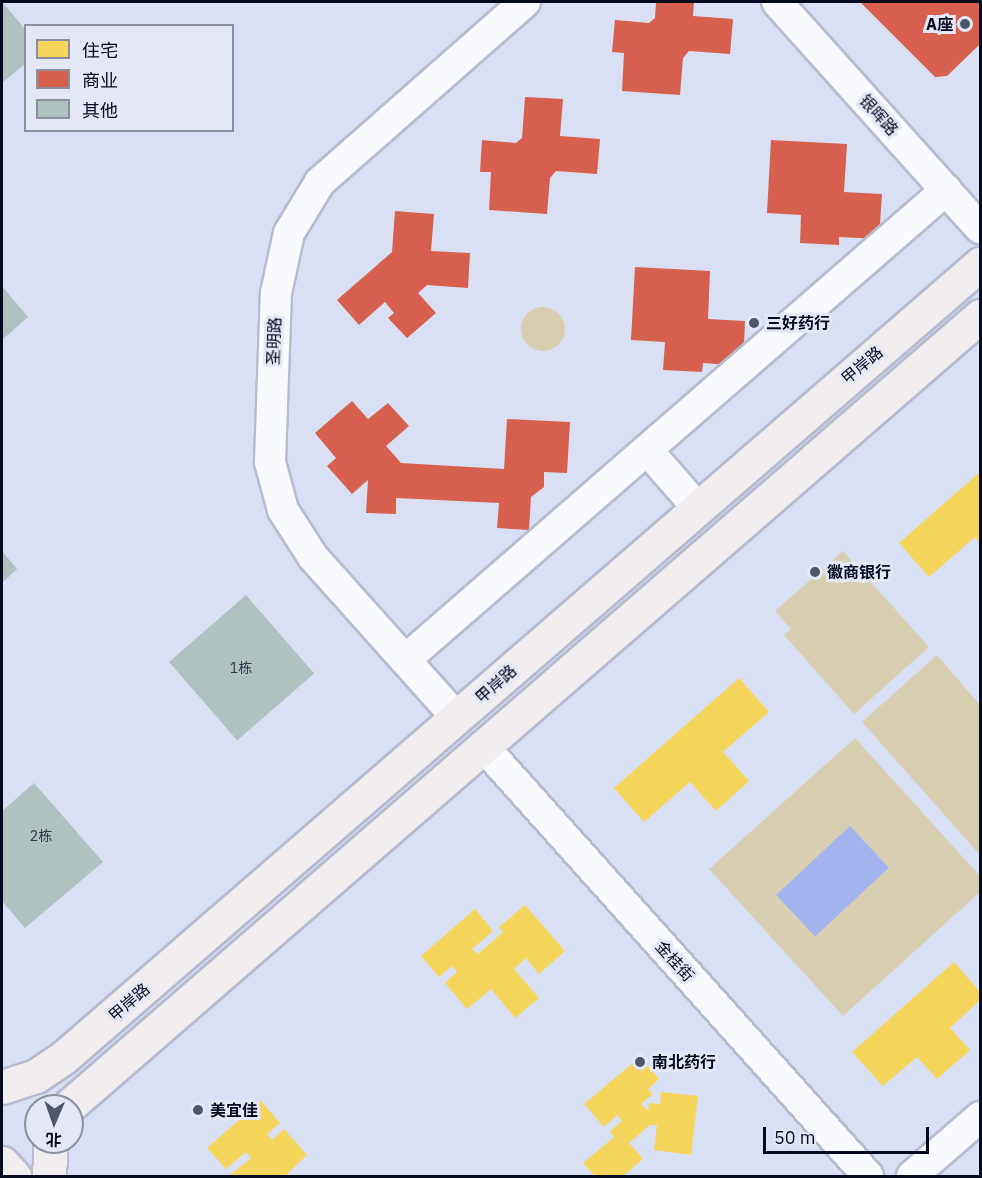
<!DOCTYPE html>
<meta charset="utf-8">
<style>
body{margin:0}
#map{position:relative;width:982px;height:1178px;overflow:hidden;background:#dae0f4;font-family:"IBM Plex Sans","Noto Sans SC",sans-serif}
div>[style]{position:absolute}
.green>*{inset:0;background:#d8cfb3}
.round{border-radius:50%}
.water>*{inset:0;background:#a3b3f0;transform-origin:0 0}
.homes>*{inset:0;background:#f6d55c}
.shops>*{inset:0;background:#d6604d}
.building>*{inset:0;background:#b0c2c0;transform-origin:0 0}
.roads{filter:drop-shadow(2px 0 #b6bcd0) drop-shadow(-2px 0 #b6bcd0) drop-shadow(0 2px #b6bcd0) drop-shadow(0 -2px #b6bcd0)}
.minor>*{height:30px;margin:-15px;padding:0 15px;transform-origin:15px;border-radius:15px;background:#f9fafd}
.major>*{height:33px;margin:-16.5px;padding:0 16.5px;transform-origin:16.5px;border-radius:16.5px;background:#f1edee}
.dots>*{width:16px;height:16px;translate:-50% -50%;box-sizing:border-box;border:3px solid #e4e8f4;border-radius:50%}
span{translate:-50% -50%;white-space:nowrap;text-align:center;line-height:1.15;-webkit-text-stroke:6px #e4e8f4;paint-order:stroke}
.number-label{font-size:14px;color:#303846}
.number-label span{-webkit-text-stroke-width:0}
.poi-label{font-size:16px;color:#060a1e;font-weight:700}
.right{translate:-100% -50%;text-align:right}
.left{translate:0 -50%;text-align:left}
.street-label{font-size:16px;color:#060a1e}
.frame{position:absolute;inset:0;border:3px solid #060a1e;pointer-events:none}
.legend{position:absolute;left:24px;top:24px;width:210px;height:108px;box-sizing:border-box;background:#e4e8f4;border:2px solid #8b8f9e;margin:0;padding:8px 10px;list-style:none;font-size:18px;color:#060a1e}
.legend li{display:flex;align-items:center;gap:12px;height:30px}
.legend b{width:30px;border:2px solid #8b8f9e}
.north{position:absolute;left:24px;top:1094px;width:60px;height:60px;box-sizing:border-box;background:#e4e8f4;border:2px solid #8b8f9e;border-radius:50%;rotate:182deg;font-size:16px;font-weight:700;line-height:24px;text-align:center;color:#060a1e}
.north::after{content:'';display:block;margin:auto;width:21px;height:27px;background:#505569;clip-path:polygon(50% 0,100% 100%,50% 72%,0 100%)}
.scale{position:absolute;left:763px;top:1127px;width:166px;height:27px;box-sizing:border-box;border:3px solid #060a1e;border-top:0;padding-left:8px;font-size:18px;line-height:21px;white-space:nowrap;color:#060a1e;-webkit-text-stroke:4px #e4e8f4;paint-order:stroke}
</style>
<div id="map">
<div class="green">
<i class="round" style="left:521px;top:307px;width:44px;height:44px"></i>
<i style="clip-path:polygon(843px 551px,929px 647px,854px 714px,784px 635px,791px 629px,775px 611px)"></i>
<i style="clip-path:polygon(937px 655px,980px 705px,980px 855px,862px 722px)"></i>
<i style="clip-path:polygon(855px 738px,980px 876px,980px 892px,843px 1016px,709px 869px)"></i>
</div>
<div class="water">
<i style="left:850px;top:826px;width:57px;height:101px;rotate:47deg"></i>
</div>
<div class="homes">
<i style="clip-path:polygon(969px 2px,980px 2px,980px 44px,950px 72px,926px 46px,971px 4px)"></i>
<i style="clip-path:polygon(980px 472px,980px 544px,975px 537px,929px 577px,899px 543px)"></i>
<i style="clip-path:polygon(739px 678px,769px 712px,723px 752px,749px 781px,716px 811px,690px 782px,644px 822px,614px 788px)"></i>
<i style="clip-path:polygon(525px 905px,565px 951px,539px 974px,526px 958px,514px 969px,539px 998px,515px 1018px,491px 989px,467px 1009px,445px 983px,457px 972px,452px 966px,439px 977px,421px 956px,475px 909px,493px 931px,472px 949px,478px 954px,503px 932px,499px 927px)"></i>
<i style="clip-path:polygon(954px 962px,980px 992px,980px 1000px,950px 1028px,970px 1050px,937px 1079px,917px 1057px,883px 1086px,852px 1052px)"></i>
<i style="clip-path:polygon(640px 1057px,659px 1079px,648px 1089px,653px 1094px,641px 1104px,648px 1111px,649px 1103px,660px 1104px,661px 1092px,698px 1096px,691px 1155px,654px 1150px,657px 1125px,650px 1125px,629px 1143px,643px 1159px,623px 1176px,595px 1176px,583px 1163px,614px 1137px,610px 1131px,622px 1121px,617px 1115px,604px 1127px,584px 1104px)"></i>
<i style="clip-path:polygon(261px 1101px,280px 1123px,267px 1134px,272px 1140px,284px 1129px,307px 1155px,285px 1176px,229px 1176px,251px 1158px,246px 1152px,226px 1169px,207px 1148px)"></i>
</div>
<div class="shops">
<i style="clip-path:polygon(656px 2px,694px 2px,693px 16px,733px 19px,730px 54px,689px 51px,683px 58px,680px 95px,622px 91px,624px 53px,612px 52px,615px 20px,649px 23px,655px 18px)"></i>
<i style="clip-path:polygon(860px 2px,980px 2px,980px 44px,947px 76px,935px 77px)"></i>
<i style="clip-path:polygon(525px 97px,563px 99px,560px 136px,600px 139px,597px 174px,556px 171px,550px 178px,547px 214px,489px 210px,491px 172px,480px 172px,482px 140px,516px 143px,522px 138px)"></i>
<i style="clip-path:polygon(771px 140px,847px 144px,844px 192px,882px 194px,879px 239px,839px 237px,839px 245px,800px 243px,801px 215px,767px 213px)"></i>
<i style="clip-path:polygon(395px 211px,434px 214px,431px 251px,470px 253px,468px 288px,427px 285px,418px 293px,436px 313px,407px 338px,388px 318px,394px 313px,385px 302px,359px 325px,337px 300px,392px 252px)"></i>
<i style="clip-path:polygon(635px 267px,710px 271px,708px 319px,745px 321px,743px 366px,703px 363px,702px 372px,663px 370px,665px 342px,631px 340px)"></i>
<i style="clip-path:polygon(352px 401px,368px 419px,388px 403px,409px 426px,386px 446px,401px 463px,504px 469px,507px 419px,570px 422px,567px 473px,544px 472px,544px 487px,531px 497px,529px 530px,497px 528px,499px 503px,396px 498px,396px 514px,366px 513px,368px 480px,352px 494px,327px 466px,336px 458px,315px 433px)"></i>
</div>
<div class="building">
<i style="clip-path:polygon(2px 2px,26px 30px,26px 63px,2px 83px)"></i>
<i style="clip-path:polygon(2px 286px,28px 317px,2px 340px)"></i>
<i style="clip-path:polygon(2px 551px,17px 569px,2px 583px)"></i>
<i style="left:246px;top:595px;width:104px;height:102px;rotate:49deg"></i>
<i style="clip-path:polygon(34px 783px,103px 862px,25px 928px,2px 901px,2px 811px)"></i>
</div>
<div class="roads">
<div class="minor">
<i style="left:777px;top:2px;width:304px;rotate:48.1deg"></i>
<i style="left:647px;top:450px;width:74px;rotate:48.8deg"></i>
<i style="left:405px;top:660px;width:717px;rotate:-40.98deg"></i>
<i style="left:457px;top:718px;width:216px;rotate:-131.8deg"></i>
<i style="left:313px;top:557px;width:56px;rotate:-122.6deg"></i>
<i style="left:283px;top:510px;width:50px;rotate:-105.2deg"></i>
<i style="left:270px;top:462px;width:169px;rotate:-88deg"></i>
<i style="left:276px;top:293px;width:61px;rotate:-77.8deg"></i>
<i style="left:289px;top:233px;width:60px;rotate:-58.7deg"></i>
<i style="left:320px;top:182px;width:273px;rotate:-41.3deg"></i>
<i style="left:483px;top:746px;width:577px;rotate:48.16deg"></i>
<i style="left:912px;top:1176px;width:90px;rotate:-40.9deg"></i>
</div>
<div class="major">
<i style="left:2px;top:1087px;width:36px;rotate:-18deg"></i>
<i style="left:36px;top:1076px;width:34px;rotate:-34deg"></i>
<i style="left:64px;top:1057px;width:1212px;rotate:-40.88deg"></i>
<i style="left:69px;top:1106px;width:1206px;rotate:-40.93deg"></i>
<i style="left:2px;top:1163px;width:18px;rotate:47deg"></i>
<i style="left:49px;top:1176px;width:34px;rotate:-87deg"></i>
</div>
</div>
<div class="dots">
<i style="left:965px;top:24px;background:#505569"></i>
<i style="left:754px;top:323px;background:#505569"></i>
<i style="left:815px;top:572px;background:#505569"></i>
<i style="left:640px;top:1062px;background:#505569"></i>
<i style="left:198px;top:1110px;background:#505569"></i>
</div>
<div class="number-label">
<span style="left:241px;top:668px">1栋</span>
<span style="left:41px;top:836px">2栋</span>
</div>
<div class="poi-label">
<span class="right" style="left:953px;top:24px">A座</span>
<span class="left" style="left:766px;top:323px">三好药行</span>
<span class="left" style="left:827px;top:572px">徽商银行</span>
<span class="left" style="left:652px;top:1062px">南北药行</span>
<span class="left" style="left:210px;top:1110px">美宜佳</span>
</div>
<div class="street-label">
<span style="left:879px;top:115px;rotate:48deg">银晖路</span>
<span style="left:274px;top:341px;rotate:-88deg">圣明路</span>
<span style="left:862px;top:365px;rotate:-40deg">甲岸路</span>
<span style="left:496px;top:684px;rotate:-42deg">甲岸路</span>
<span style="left:675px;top:961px;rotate:48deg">金桂街</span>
<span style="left:129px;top:1002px;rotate:-41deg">甲岸路</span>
</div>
<div class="frame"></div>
<ul class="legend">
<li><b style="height:16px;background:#f6d55c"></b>住宅</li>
<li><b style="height:16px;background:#d6604d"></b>商业</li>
<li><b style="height:16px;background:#b0c2c0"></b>其他</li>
</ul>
<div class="north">北</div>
<div class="scale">50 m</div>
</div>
